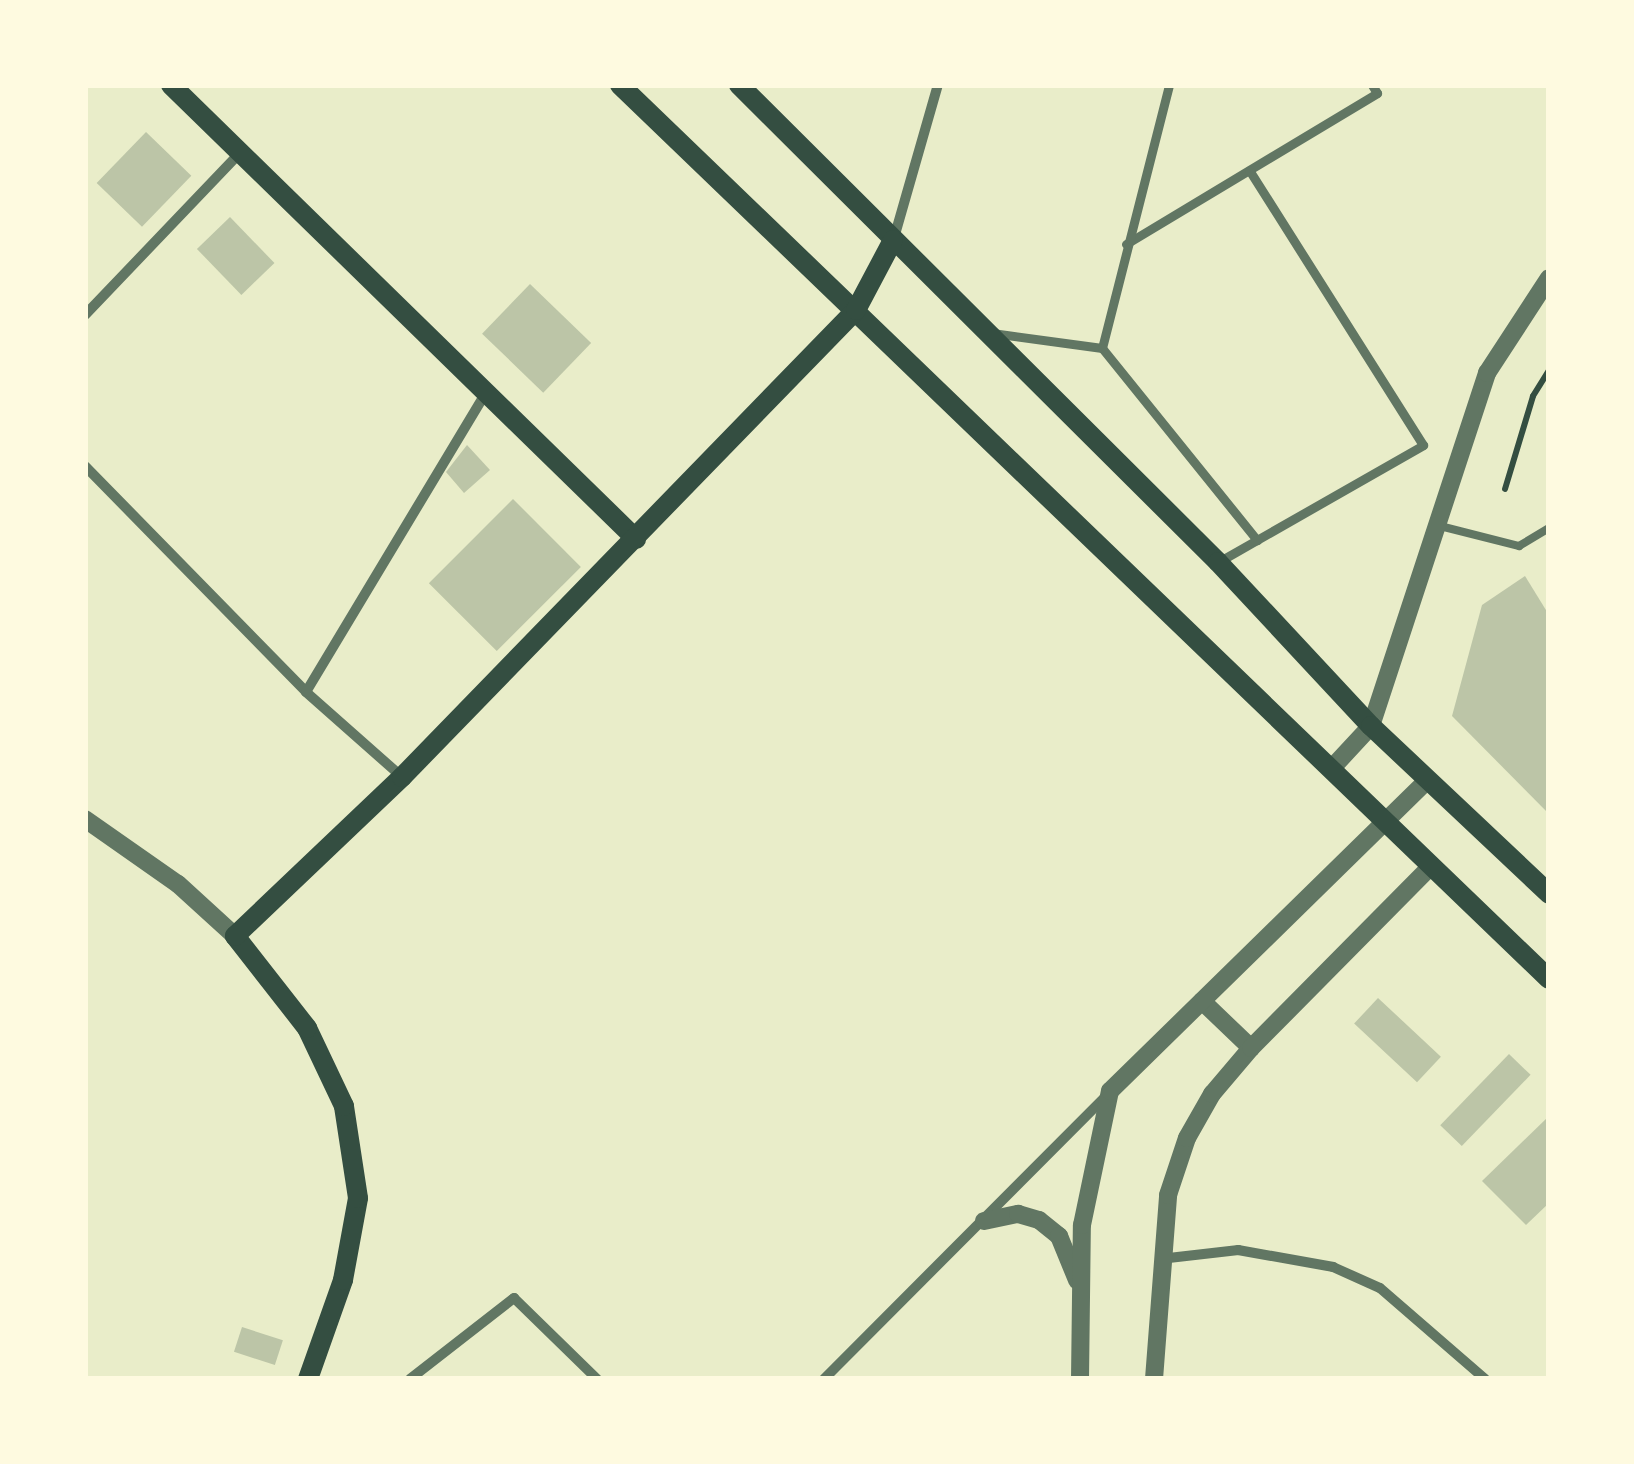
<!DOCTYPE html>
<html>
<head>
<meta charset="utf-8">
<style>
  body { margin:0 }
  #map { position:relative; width:1634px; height:1464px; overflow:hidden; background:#e9edc9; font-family:"Titillium Web",sans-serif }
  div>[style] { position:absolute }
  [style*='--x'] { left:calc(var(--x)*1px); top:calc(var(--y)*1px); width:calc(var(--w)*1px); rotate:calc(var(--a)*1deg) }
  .building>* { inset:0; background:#bcc5a7; transform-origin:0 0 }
  .path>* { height:6px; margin:-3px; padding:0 3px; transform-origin:3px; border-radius:3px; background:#344e41 }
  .service>* { height:8px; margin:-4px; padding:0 4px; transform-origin:4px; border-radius:4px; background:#617663 }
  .pedestrian>* { height:9px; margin:-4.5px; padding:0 4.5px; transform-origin:4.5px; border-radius:4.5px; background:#617663 }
  .minor>* { height:10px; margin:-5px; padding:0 5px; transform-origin:5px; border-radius:5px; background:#617663 }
  .tertiary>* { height:18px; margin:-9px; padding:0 9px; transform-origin:9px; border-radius:9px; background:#617663 }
  .secondary>* { height:20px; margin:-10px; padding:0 10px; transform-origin:10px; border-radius:10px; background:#344e41 }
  span { translate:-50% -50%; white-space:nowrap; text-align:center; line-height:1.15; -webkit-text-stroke:10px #fefae0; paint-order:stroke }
  .frame { position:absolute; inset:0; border:88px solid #fefae0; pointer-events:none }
</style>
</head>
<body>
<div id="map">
  <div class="building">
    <i style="left:146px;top:132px;width:63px;height:71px;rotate:44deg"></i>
    <i style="left:230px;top:217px;width:64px;height:46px;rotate:46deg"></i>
    <i style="left:530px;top:284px;width:85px;height:69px;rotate:44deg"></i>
    <i style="clip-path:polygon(467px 445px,490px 470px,464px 493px,446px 472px)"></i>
    <i style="left:513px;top:499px;width:96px;height:119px;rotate:45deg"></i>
    <i style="clip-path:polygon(1525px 576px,1549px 615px,1549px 814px,1452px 716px,1482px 605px)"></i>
    <i style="left:1378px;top:998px;width:86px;height:35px;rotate:43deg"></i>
    <i style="left:1509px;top:1054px;width:30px;height:99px;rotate:44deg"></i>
    <i style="clip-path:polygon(1549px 1116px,1549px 1203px,1526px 1225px,1482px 1181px)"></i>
    <i style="left:242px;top:1327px;width:43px;height:26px;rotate:18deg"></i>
  </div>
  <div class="path">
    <i style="--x:1505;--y:489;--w:97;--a:-73.2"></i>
    <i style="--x:1533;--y:396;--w:31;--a:-58"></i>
  </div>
  <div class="service">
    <i style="--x:1436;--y:525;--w:86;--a:14.2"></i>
    <i style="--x:1519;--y:546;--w:35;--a:-31"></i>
  </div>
  <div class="pedestrian">
    <i style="--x:1126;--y:244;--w:293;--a:-31"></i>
    <i style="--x:1377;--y:93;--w:9;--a:-122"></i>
    <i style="--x:992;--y:333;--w:111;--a:7.8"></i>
    <i style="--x:1102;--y:348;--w:271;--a:-75.7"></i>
    <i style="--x:1102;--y:348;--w:247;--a:51.1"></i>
    <i style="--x:1220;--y:561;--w:234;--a:-29.7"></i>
    <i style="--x:1423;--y:445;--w:325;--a:-122.3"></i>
  </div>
  <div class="minor">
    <i style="--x:894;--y:238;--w:159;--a:-74"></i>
    <i style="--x:85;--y:315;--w:224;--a:-46.3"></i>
    <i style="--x:85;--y:466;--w:316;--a:45.6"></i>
    <i style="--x:306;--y:692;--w:128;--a:41.5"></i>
    <i style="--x:306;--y:692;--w:349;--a:-59"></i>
    <i style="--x:1160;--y:1259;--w:79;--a:-6.6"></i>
    <i style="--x:1238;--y:1250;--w:97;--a:10.1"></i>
    <i style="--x:1333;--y:1267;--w:51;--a:24.1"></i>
    <i style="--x:1380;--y:1288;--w:139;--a:40.9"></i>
    <i style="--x:410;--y:1379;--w:132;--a:-37.9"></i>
    <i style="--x:514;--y:1298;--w:116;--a:44.3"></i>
    <i style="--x:824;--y:1379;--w:400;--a:-45.1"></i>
  </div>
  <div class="tertiary">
    <i style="--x:1332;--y:768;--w:57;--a:-47.1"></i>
    <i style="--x:1371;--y:726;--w:372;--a:-71.8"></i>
    <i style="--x:1487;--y:373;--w:113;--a:-56.9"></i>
    <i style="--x:85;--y:819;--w:113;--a:35"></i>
    <i style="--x:178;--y:884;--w:77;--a:42.4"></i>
    <i style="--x:1202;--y:1001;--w:68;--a:43.8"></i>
    <i style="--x:984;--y:1221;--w:35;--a:-12"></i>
    <i style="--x:1018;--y:1214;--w:22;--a:16"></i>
    <i style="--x:1039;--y:1220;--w:26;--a:39"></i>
    <i style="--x:1059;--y:1236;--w:48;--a:67.8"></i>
    <i style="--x:1080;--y:1379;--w:154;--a:-89.3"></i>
    <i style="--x:1082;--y:1225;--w:137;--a:-78.2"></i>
    <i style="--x:1110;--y:1091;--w:445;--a:-44.4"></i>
    <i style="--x:1154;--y:1379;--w:185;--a:-85.6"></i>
    <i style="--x:1168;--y:1195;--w:60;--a:-71.6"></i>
    <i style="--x:1187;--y:1138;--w:51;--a:-60.4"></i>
    <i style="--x:1212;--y:1094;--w:60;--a:-49.7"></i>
    <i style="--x:1251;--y:1048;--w:255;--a:-45.3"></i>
  </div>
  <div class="secondary">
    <i style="--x:171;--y:85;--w:650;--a:44.31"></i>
    <i style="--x:620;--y:85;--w:1289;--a:43.9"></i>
    <i style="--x:739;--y:85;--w:676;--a:44.88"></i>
    <i style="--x:1218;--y:562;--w:224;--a:47"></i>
    <i style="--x:1371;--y:726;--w:245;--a:43.3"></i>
    <i style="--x:308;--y:1379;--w:105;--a:-70.5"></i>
    <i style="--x:343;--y:1280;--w:83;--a:-79.6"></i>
    <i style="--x:358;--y:1198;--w:93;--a:-98.7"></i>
    <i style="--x:344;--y:1106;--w:86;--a:-115.4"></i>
    <i style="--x:307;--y:1028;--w:117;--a:-128"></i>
    <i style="--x:235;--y:936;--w:231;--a:-43.6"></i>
    <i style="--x:402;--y:777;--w:651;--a:-45.81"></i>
    <i style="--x:856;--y:310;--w:79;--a:-62.1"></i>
  </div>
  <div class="frame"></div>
</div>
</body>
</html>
